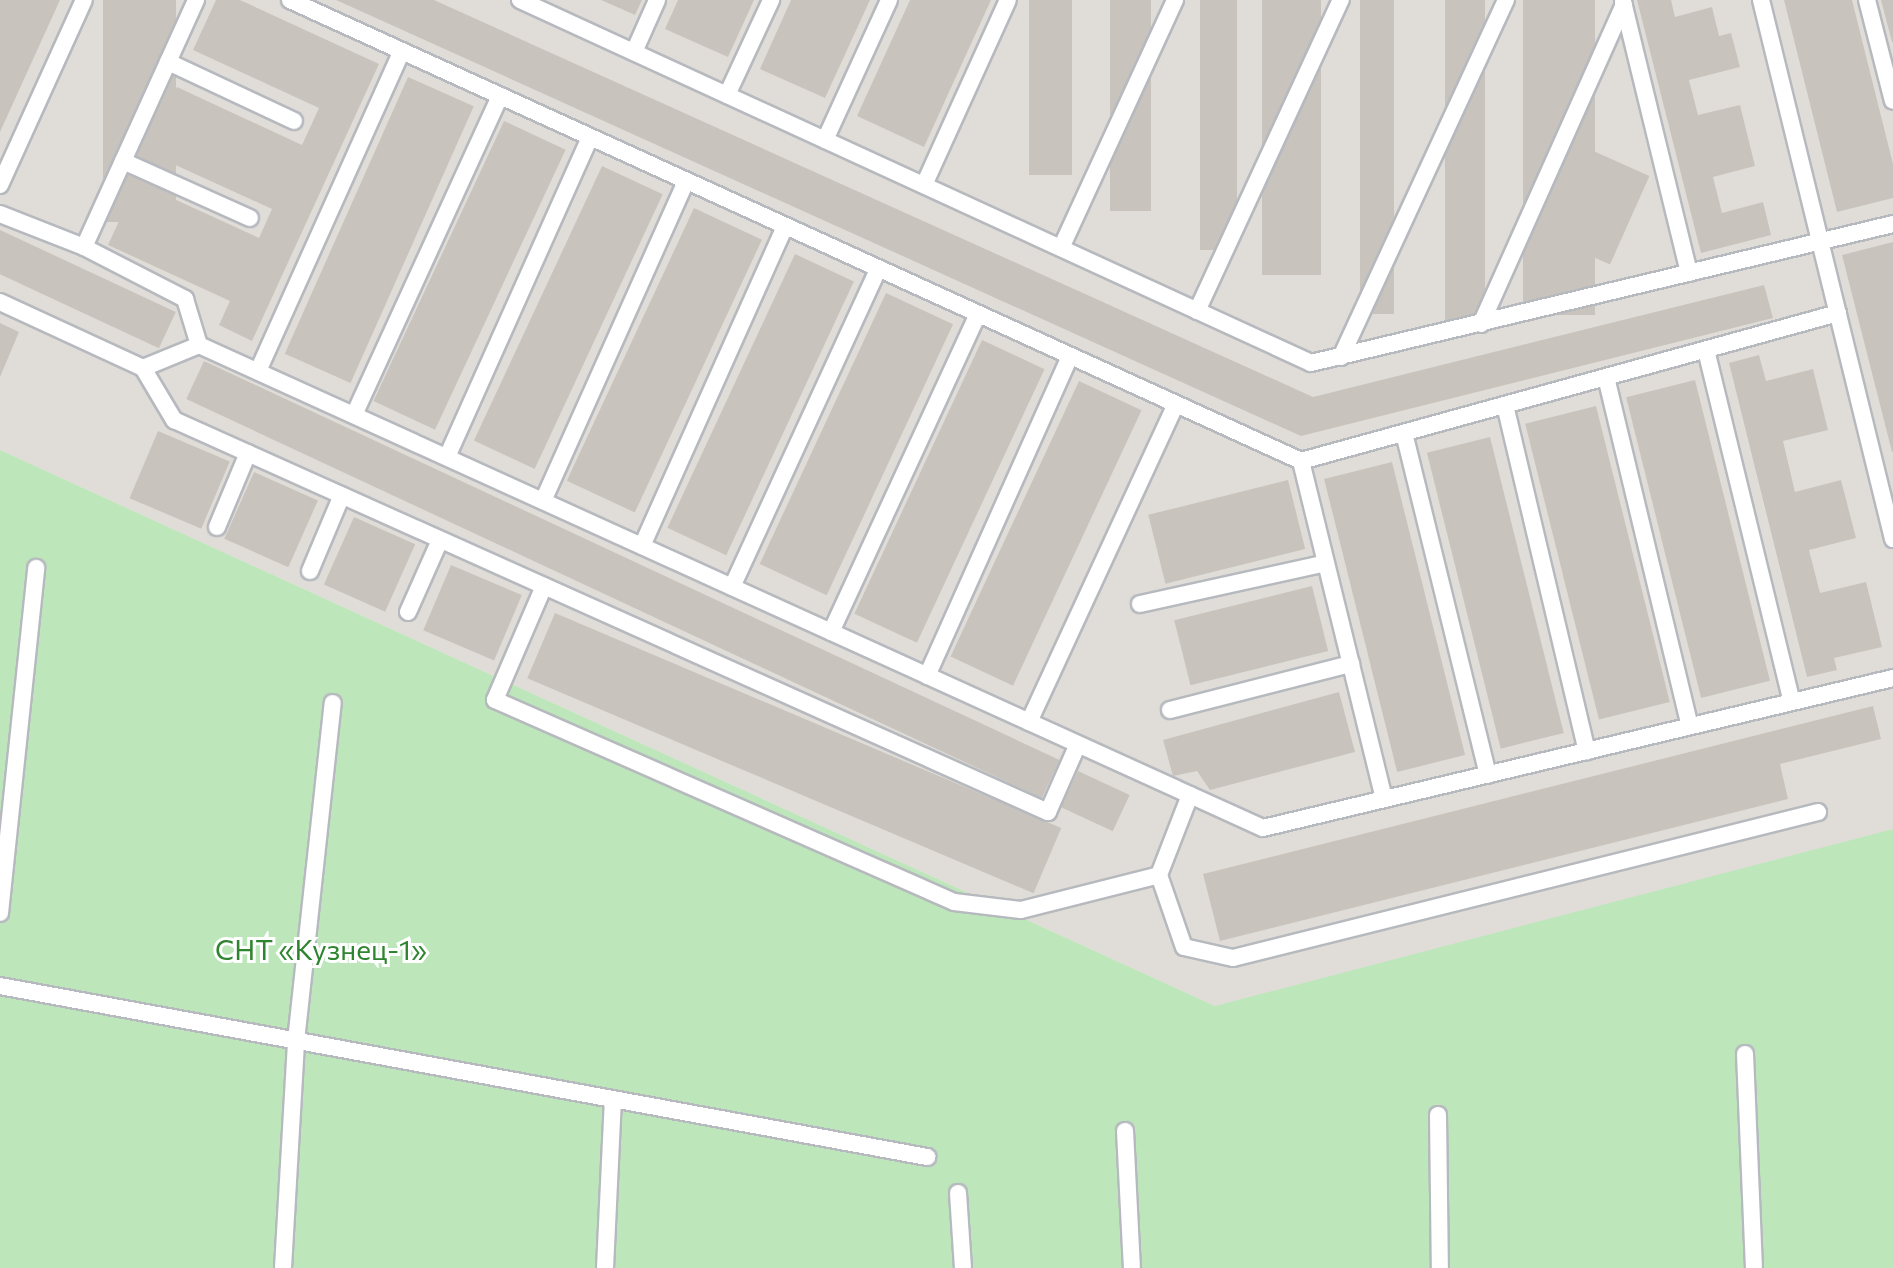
<!DOCTYPE html>
<html>
<head>
<meta charset="utf-8">
<style>
  body { margin:0 }
  #map { position:relative; width:1893px; height:1268px; overflow:hidden; background:#edeae0; font-family:Commissioner,sans-serif }
  div>[style] { position:absolute }
  [style*='--x'] { left:calc(var(--x)*1px); top:calc(var(--y)*1px); width:calc(var(--w)*1px); rotate:calc(var(--a)*1deg) }
  .industrial>* { inset:0; background:#e0ddd8 }
  .green>* { inset:0; background:#bde7bb }
  .building>* { inset:0; background:#c8c4bd; transform-origin:0 0 }
  .roads { filter:drop-shadow(2px 0 #b6b9be) drop-shadow(-2px 0 #b6b9be) drop-shadow(0 2px #b6b9be) drop-shadow(0 -2px #b6b9be) }
  .service>* { height:16px; margin:-8px; padding:0 8px; transform-origin:8px; border-radius:8px; background:#fff }
  span { translate:-50% -50%; white-space:nowrap; text-align:center; line-height:1.15; -webkit-text-stroke:6px #fff; paint-order:stroke }
  .park-label { font-size:28px; color:#2f842f }
</style>
</head>
<body>
<div id="map">
  <div class="industrial">
    <i style="clip-path:polygon(0 0,1893px 0,1893px 843px,1215px 1006px,0 450px)"></i>
  </div>
  <div class="green">
    <i style="clip-path:polygon(0 450px,1215px 1006px,1893px 829px,1893px 1268px,0 1268px)"></i>
  </div>
  <div class="building">
    <i style="clip-path:polygon(0 0,60px 0,0 132px)"></i>
    <i style="left:103px;top:0;width:73px;height:222px"></i>
    <i style="clip-path:polygon(216px 0,240px 0,379px 64px,252px 341px,219px 325px,230px 301px,108px 245px,137px 182px,259px 238px,272px 209px,147px 152px,177px 87px,302px 145px,319px 108px,193px 50px)"></i>
    <i style="clip-path:polygon(336px 0,434px 0,1313px 397px,1764px 285px,1773px 318px,1301px 436px)"></i>
    <i style="clip-path:polygon(601px 0,642px 0,635px 15px)"></i>
    <i style="clip-path:polygon(678px 0,754px 0,728px 57px,665px 29px)"></i>
    <i style="clip-path:polygon(791px 0,870px 0,825px 98px,760px 69px)"></i>
    <i style="clip-path:polygon(910px 0,991px 0,924px 147px,857px 116px)"></i>
    <i style="left:1029px;top:0;width:43px;height:175px"></i>
    <i style="left:1110px;top:0;width:41px;height:211px"></i>
    <i style="left:1200px;top:0;width:37px;height:250px"></i>
    <i style="left:1262px;top:0;width:59px;height:275px"></i>
    <i style="left:1360px;top:0;width:34px;height:314px"></i>
    <i style="left:1445px;top:0;width:40px;height:334px"></i>
    <i style="left:1523px;top:0;width:72px;height:315px"></i>
    <i style="clip-path:polygon(1637px 0,1671px 0,1675px 17px,1712px 7px,1719px 36px,1731px 33px,1740px 67px,1689px 80px,1698px 115px,1740px 105px,1755px 166px,1713px 177px,1722px 213px,1763px 202px,1771px 235px,1701px 253px)"></i>
    <i style="clip-path:polygon(1784px 0,1852px 0,1893px 164px,1893px 198px,1837px 212px)"></i>
    <i style="clip-path:polygon(1881px 0,1893px 0,1893px 42px,1892px 42px)"></i>
    <i style="left:408px;top:77px;width:72px;height:303px;rotate:24deg"></i>
    <i style="left:504px;top:121px;width:68px;height:309px;rotate:25deg"></i>
    <i style="left:1580px;top:145px;width:76px;height:97px;rotate:24deg"></i>
    <i style="left:602px;top:166px;width:67px;height:303px;rotate:25deg"></i>
    <i style="left:694px;top:208px;width:75px;height:301px;rotate:25deg"></i>
    <i style="left:0;top:230px;width:194px;height:40px;rotate:25deg"></i>
    <i style="clip-path:polygon(1893px 242px,1893px 452px,1892px 452px,1842px 255px)"></i>
    <i style="left:795px;top:254px;width:65px;height:302px;rotate:25deg"></i>
    <i style="left:886px;top:293px;width:74px;height:299px;rotate:25deg"></i>
    <i style="clip-path:polygon(0 323px,19px 332px,0 377px)"></i>
    <i style="left:982px;top:340px;width:69px;height:302px;rotate:25deg"></i>
    <i style="clip-path:polygon(1759px 355px,1766px 381px,1813px 369px,1828px 430px,1783px 441px,1795px 492px,1841px 480px,1856px 538px,1809px 550px,1820px 593px,1866px 582px,1882px 647px,1834px 658px,1837px 670px,1807px 677px,1729px 363px)"></i>
    <i style="left:204px;top:361px;width:944px;height:42px;rotate:25deg"></i>
    <i style="left:1695px;top:380px;width:310px;height:71px;rotate:76deg"></i>
    <i style="left:1079px;top:381px;width:69px;height:304px;rotate:25deg"></i>
    <i style="left:1596px;top:406px;width:305px;height:73px;rotate:76deg"></i>
    <i style="left:158px;top:431px;width:78px;height:73px;rotate:23deg"></i>
    <i style="left:1490px;top:437px;width:305px;height:65px;rotate:76deg"></i>
    <i style="left:1392px;top:462px;width:302px;height:70px;rotate:76deg"></i>
    <i style="left:254px;top:472px;width:70px;height:73px;rotate:24deg"></i>
    <i style="left:1288px;top:480px;width:71px;height:144px;rotate:76deg"></i>
    <i style="left:354px;top:517px;width:67px;height:74px;rotate:24deg"></i>
    <i style="left:451px;top:565px;width:77px;height:71px;rotate:23deg"></i>
    <i style="left:1312px;top:586px;width:67px;height:142px;rotate:76deg"></i>
    <i style="left:555px;top:613px;width:550px;height:71px;rotate:23deg"></i>
    <i style="clip-path:polygon(1339px 692px,1355px 752px,1210px 790px,1197px 771px,1173px 776px,1163px 740px)"></i>
    <i style="clip-path:polygon(1873px 706px,1881px 739px,1780px 764px,1788px 799px,1220px 941px,1203px 874px)"></i>
    <i style="left:1078px;top:771px;width:57px;height:40px;rotate:25deg"></i>
  </div>
  <div class="roads">
    <div class="service">
      <i style="--x:290;--y:0;--w:1111;--a:24.51"></i>
      <i style="--x:1301;--y:461;--w:557;--a:-15.41"></i>
      <i style="--x:520;--y:0;--w:870;--a:24.65"></i>
      <i style="--x:1311;--y:363;--w:598;--a:-13.43"></i>
      <i style="--x:1761;--y:0;--w:555;--a:76.24"></i>
      <i style="--x:1867;--y:0;--w:104;--a:75.6"></i>
      <i style="--x:1623;--y:2;--w:279;--a:76.3"></i>
      <i style="--x:634;--y:52;--w:57;--a:-66.1"></i>
      <i style="--x:168;--y:62;--w:139;--a:25.1"></i>
      <i style="--x:727;--y:95;--w:105;--a:-65.1"></i>
      <i style="--x:825;--y:140;--w:154;--a:-65.4"></i>
      <i style="--x:123;--y:161;--w:139;--a:24.2"></i>
      <i style="--x:0;--y:185;--w:203;--a:-65.6"></i>
      <i style="--x:924;--y:185;--w:203;--a:-65.6"></i>
      <i style="--x:0;--y:214;--w:90;--a:21.4"></i>
      <i style="--x:84;--y:247;--w:114;--a:27.2"></i>
      <i style="--x:185;--y:299;--w:48;--a:73.1"></i>
      <i style="--x:84;--y:247;--w:271;--a:-65.6"></i>
      <i style="--x:1061;--y:248;--w:273;--a:-65.3"></i>
      <i style="--x:0;--y:302;--w:157;--a:24.8"></i>
      <i style="--x:143;--y:368;--w:61;--a:-22.3"></i>
      <i style="--x:199;--y:345;--w:1168;--a:24.42"></i>
      <i style="--x:1263;--y:828;--w:648;--a:-13.39"></i>
      <i style="--x:1197;--y:311;--w:343;--a:-65.2"></i>
      <i style="--x:1481;--y:324;--w:350;--a:-65.9"></i>
      <i style="--x:1706;--y:350;--w:362;--a:76.3"></i>
      <i style="--x:1341;--y:357;--w:393;--a:-65.2"></i>
      <i style="--x:143;--y:368;--w:61;--a:59.2"></i>
      <i style="--x:174;--y:420;--w:958;--a:24.16"></i>
      <i style="--x:1048;--y:812;--w:74;--a:-66.2"></i>
      <i style="--x:258;--y:371;--w:351;--a:-65.8"></i>
      <i style="--x:1606;--y:377;--w:359;--a:76.5"></i>
      <i style="--x:1505;--y:405;--w:356;--a:76.7"></i>
      <i style="--x:354;--y:415;--w:351;--a:-65.4"></i>
      <i style="--x:1404;--y:433;--w:352;--a:76.2"></i>
      <i style="--x:447;--y:457;--w:350;--a:-65.9"></i>
      <i style="--x:1301;--y:461;--w:348;--a:76.2"></i>
      <i style="--x:543;--y:501;--w:350;--a:-65.9"></i>
      <i style="--x:217;--y:527;--w:80;--a:-67.3"></i>
      <i style="--x:642;--y:546;--w:350;--a:-65.9"></i>
      <i style="--x:310;--y:571;--w:82;--a:-67.2"></i>
      <i style="--x:544;--y:586;--w:124;--a:113.3"></i>
      <i style="--x:495;--y:700;--w:501;--a:23.75"></i>
      <i style="--x:954;--y:902;--w:67;--a:6.8"></i>
      <i style="--x:1021;--y:910;--w:142;--a:-14.2"></i>
      <i style="--x:732;--y:587;--w:350;--a:-65.3"></i>
      <i style="--x:1140;--y:604;--w:190;--a:-12.4"></i>
      <i style="--x:408;--y:612;--w:79;--a:-66"></i>
      <i style="--x:831;--y:632;--w:350;--a:-65.2"></i>
      <i style="--x:927;--y:676;--w:350;--a:-65.9"></i>
      <i style="--x:1170;--y:710;--w:187;--a:-14.3"></i>
      <i style="--x:1029;--y:722;--w:350;--a:-65.2"></i>
      <i style="--x:1190;--y:795;--w:86;--a:111.2"></i>
      <i style="--x:1159;--y:875;--w:76;--a:70.9"></i>
      <i style="--x:1184;--y:947;--w:50;--a:12.7"></i>
      <i style="--x:1233;--y:958;--w:603;--a:-14.01"></i>
      <i style="--x:0;--y:913;--w:347;--a:-84"></i>
      <i style="--x:0;--y:986;--w:943;--a:10.45"></i>
      <i style="--x:1745;--y:1054;--w:214;--a:87.6"></i>
      <i style="--x:1438;--y:1115;--w:153;--a:89.3"></i>
      <i style="--x:1125;--y:1131;--w:137;--a:87.1"></i>
      <i style="--x:958;--y:1193;--w:75;--a:86.2"></i>
      <i style="--x:283;--y:1268;--w:227;--a:-86.7"></i>
      <i style="--x:296;--y:1041;--w:340;--a:-83.8"></i>
      <i style="--x:605;--y:1268;--w:169;--a:-87.3"></i>
    </div>
  </div>
  <div class="park-label">
    <span style="left:321px;top:949px">СНТ «Кузнец-1»</span>
  </div>
</div>
</body>
</html>
